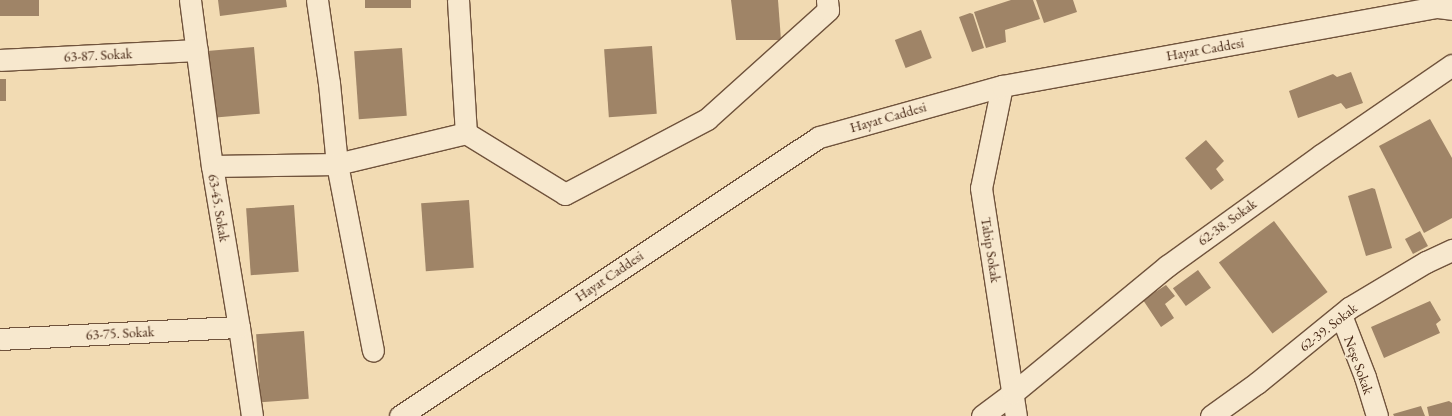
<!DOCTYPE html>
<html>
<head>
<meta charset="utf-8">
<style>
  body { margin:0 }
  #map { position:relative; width:1452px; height:416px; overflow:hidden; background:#f2dbb3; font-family:"EB Garamond",serif }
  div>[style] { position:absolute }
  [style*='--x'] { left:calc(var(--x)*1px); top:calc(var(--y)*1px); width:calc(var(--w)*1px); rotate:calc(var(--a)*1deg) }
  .building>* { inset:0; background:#9f8467; transform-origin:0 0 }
  .roads { filter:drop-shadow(1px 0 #70533c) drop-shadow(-1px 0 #70533c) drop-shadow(0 1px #70533c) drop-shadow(0 -1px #70533c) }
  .minor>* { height:21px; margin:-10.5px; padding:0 10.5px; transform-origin:10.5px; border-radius:10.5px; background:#f7e8ce }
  span { translate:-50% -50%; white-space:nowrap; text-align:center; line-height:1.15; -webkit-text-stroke:4px #f7e8ce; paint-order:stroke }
  .street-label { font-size:14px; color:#452614 }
</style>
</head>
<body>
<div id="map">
  <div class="building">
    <i style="left:0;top:0;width:39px;height:16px"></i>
    <i style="clip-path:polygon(218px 0,286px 0,287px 7px,220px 16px)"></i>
    <i style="left:365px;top:0;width:46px;height:8px"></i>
    <i style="clip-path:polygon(731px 0,778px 0,781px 40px,736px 40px)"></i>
    <i style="clip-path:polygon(1011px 0,1033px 0,1040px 19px,1005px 30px,1006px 42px,986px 48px,974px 12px)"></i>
    <i style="clip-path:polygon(1036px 0,1073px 0,1077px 12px,1044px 23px)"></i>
    <i style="clip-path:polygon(970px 13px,973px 14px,984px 48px,972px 52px,959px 17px)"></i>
    <i style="left:921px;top:30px;width:30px;height:28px;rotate:69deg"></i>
    <i style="left:652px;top:46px;width:68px;height:48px;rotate:86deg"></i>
    <i style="left:254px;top:47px;width:67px;height:47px;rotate:85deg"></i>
    <i style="left:402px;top:48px;width:68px;height:48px;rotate:86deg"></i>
    <i style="clip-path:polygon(1351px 72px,1363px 103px,1346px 109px,1341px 103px,1298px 118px,1289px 91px,1333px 74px,1337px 77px)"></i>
    <i style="left:0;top:79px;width:6px;height:22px"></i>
    <i style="clip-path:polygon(1430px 119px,1452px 158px,1452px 218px,1424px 233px,1379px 146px)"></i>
    <i style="clip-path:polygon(1206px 140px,1224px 161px,1216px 169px,1224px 180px,1211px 190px,1185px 158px)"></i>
    <i style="clip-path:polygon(1372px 188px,1375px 189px,1392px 248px,1366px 256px,1348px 196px)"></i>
    <i style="left:469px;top:200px;width:68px;height:48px;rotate:86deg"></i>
    <i style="left:294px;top:205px;width:67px;height:48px;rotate:86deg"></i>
    <i style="left:1274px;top:221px;width:89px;height:69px;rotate:53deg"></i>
    <i style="left:1420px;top:231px;width:17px;height:17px;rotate:62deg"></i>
    <i style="left:1198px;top:270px;width:22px;height:31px;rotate:54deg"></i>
    <i style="clip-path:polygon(1166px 285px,1175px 296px,1165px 304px,1174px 318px,1161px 327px,1143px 300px)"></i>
    <i style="clip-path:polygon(1430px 301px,1441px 320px,1436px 324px,1440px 333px,1384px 358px,1371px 327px)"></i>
    <i style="left:304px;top:331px;width:68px;height:48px;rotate:86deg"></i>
    <i style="clip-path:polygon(1449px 401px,1452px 403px,1452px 416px,1429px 416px,1427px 407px)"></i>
    <i style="clip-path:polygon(1421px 406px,1425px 416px,1394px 416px,1393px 414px)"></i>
  </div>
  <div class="roads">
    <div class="minor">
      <i style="--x:190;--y:0;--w:167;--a:82.5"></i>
      <i style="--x:212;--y:166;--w:163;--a:80.5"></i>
      <i style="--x:239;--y:327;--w:90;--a:81.7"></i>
      <i style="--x:317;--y:0;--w:84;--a:81.8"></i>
      <i style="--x:329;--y:83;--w:81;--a:84.4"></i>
      <i style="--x:337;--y:164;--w:190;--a:79.1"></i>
      <i style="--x:458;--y:0;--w:133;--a:86.6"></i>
      <i style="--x:466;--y:133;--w:116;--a:31.6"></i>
      <i style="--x:565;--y:194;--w:161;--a:-27.8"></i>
      <i style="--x:707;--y:119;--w:163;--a:-42"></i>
      <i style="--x:828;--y:10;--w:10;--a:-96"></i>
      <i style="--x:0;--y:60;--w:197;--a:-2.9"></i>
      <i style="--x:1002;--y:86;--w:104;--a:101.6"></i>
      <i style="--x:981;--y:188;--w:231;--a:81.3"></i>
      <i style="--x:212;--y:166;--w:125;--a:-0.9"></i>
      <i style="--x:337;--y:164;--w:133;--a:-13.5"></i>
      <i style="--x:1341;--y:315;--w:66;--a:68.8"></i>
      <i style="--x:1365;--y:377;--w:41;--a:72.9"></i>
      <i style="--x:0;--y:339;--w:239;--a:-2.9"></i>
      <i style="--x:400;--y:416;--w:503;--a:-33.66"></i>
      <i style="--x:819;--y:137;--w:190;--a:-15.6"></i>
      <i style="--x:1002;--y:86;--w:443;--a:-10.3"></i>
      <i style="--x:1438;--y:7;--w:14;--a:8"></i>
      <i style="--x:982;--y:416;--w:39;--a:-37"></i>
      <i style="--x:1013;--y:393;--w:200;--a:-39.5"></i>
      <i style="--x:1167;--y:266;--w:190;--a:-35.8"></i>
      <i style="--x:1321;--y:155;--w:159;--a:-34.5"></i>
      <i style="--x:1211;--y:416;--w:57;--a:-35.7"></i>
      <i style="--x:1257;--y:383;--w:119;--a:-39.2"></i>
      <i style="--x:1349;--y:308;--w:90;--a:-30.9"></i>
      <i style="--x:1426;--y:262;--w:29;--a:-25"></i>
    </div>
  </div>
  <div class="street-label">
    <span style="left:1205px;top:49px;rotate:-10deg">Hayat Caddesi</span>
    <span style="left:98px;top:55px;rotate:-3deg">63-87. Sokak</span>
    <span style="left:888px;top:117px;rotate:-16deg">Hayat Caddesi</span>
    <span style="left:219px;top:208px;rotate:80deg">63-45. Sokak</span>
    <span style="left:1227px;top:222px;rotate:-36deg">62-38. Sokak</span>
    <span style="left:991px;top:250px;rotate:81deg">Tabip Sokak</span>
    <span style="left:609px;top:276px;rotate:-34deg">Hayat Caddesi</span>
    <span style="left:1328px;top:327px;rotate:-38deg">62-39. Sokak</span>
    <span style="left:120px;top:333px;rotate:-3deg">63-75. Sokak</span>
    <span style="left:1359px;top:365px;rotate:70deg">Neşe Sokak</span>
  </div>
</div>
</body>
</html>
